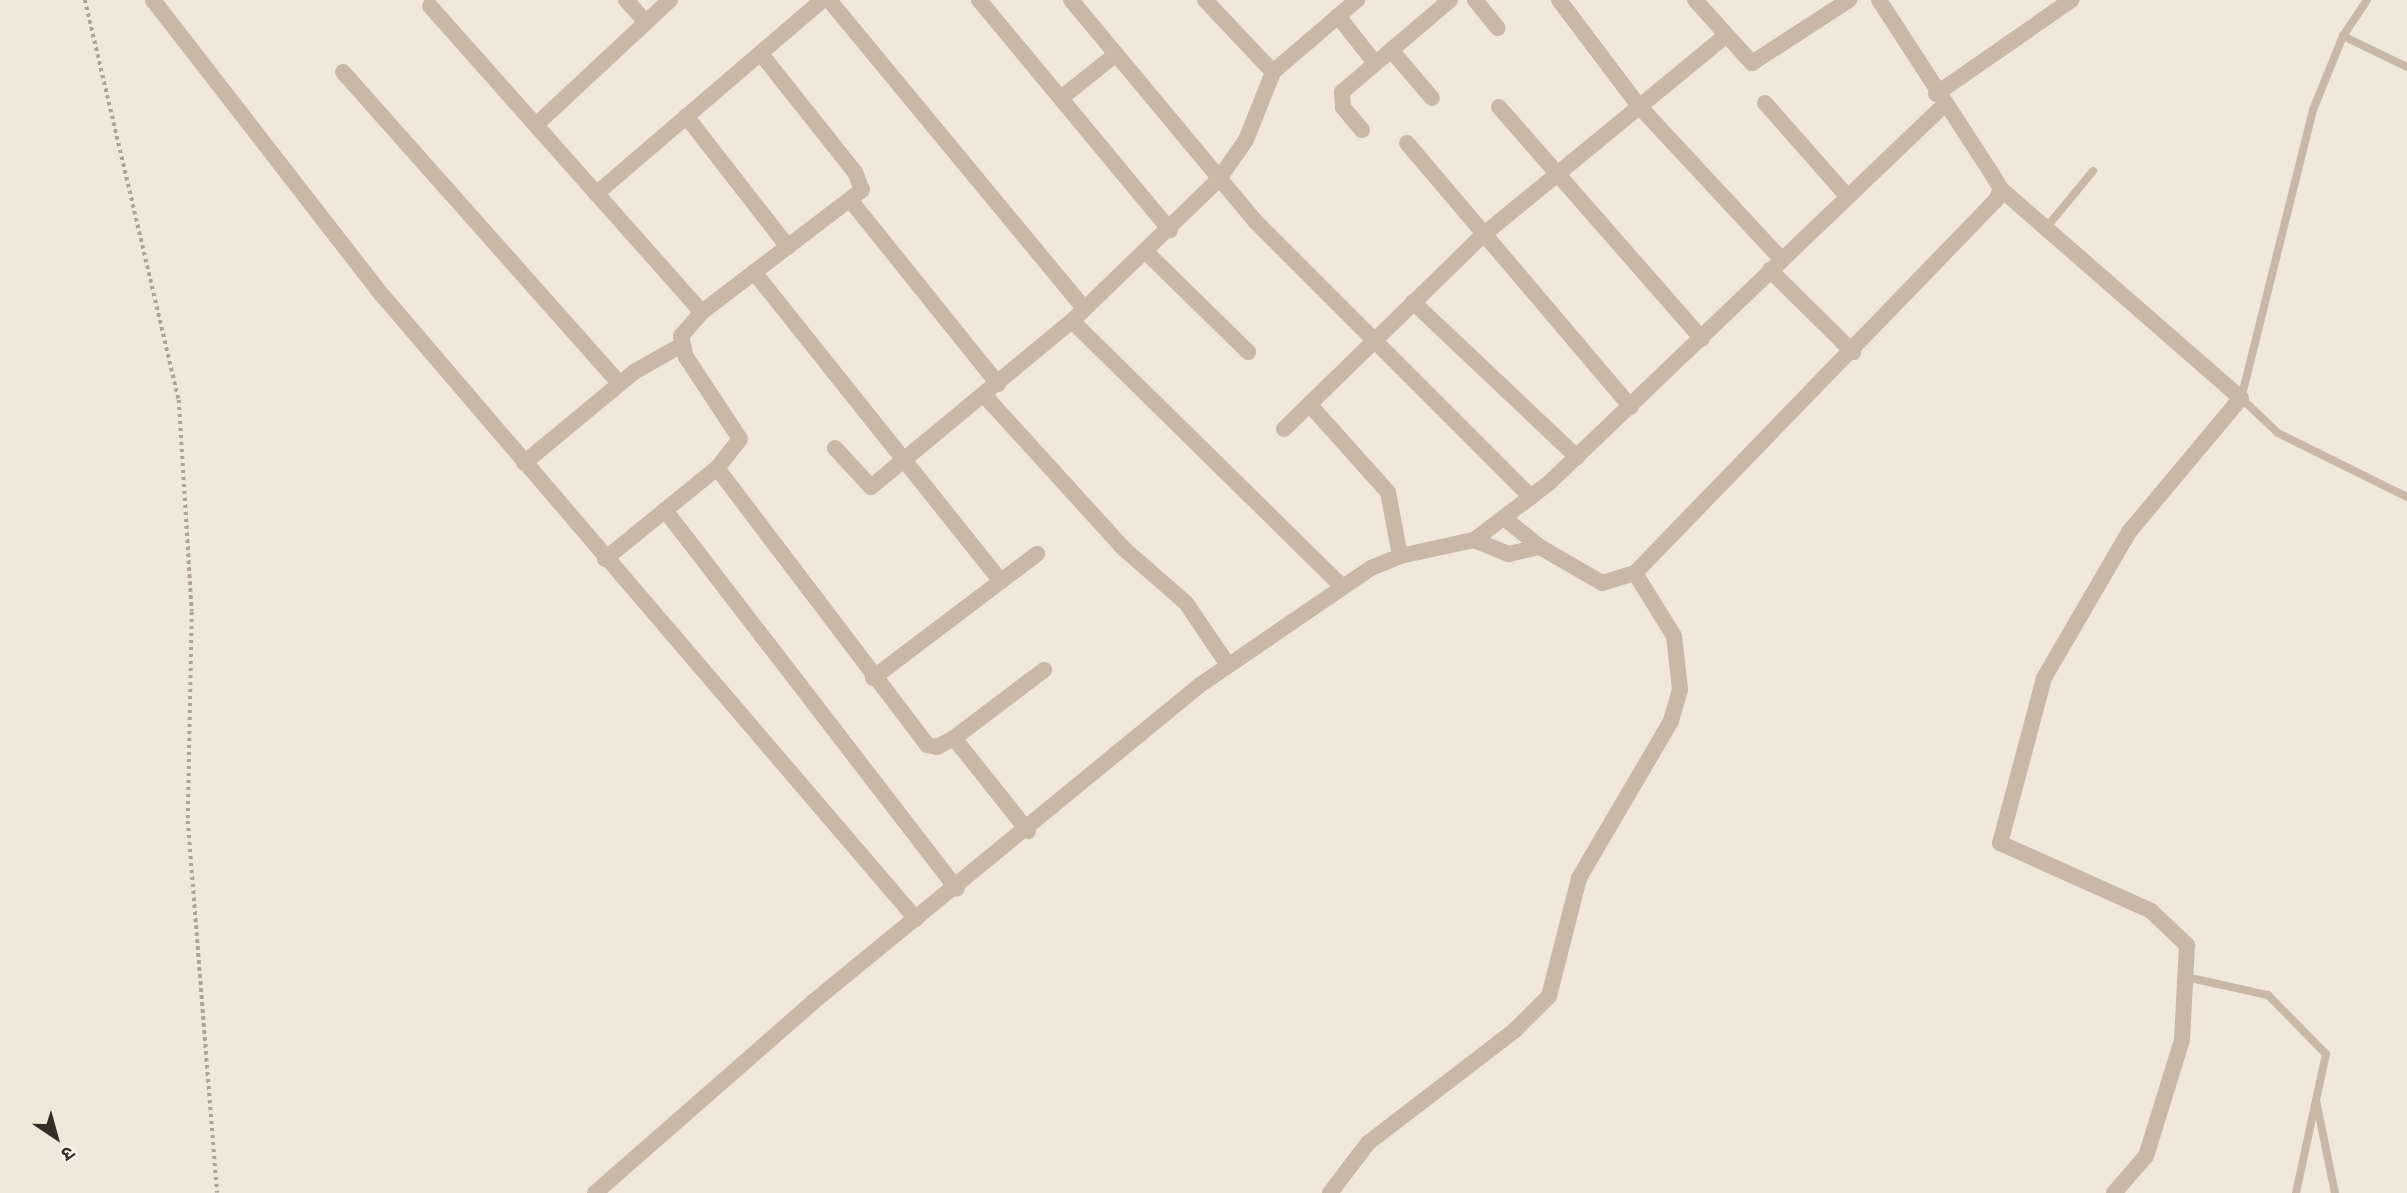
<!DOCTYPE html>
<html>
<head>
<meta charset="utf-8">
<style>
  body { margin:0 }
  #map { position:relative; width:2407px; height:1193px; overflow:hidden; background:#f1e8dc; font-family:Manrope,"Noto Sans Devanagari",sans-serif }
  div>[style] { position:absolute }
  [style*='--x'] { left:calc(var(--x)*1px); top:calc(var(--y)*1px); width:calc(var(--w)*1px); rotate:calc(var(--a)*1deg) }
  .path>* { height:3.5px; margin-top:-1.75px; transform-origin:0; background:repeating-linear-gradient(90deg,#b4a292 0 3.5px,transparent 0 7px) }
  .service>* { height:8px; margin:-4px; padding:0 4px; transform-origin:4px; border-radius:4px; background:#c9b8a8 }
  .minor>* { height:16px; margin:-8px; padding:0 8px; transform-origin:8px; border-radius:8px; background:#c9b8a8 }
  span { translate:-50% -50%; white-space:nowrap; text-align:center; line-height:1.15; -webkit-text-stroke:6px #f9f2e8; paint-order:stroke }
  .north { position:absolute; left:21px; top:1102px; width:70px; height:70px; -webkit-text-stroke:5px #f9f2e8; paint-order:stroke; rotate:144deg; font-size:19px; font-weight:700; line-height:28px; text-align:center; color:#362d28 }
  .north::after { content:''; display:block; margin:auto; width:24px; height:32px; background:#362d28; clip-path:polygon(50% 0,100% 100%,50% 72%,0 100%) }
</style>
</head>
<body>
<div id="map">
  <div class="path">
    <i style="--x:85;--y:0;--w:411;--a:76.8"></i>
    <i style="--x:179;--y:400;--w:212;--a:86.5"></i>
    <i style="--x:192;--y:612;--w:209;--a:91.1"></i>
    <i style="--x:188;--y:821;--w:373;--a:85.5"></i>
  </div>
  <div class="service">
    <i style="--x:2367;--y:0;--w:43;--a:123.7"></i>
    <i style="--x:2343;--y:36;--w:80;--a:112.1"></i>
    <i style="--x:2313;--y:110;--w:297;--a:104"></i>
    <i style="--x:2241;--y:398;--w:51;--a:43.4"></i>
    <i style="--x:2278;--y:433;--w:144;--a:26.4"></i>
    <i style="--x:2343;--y:36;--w:71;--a:25.8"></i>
    <i style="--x:2046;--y:228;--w:74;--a:-50.5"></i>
    <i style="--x:2186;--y:977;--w:84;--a:12.4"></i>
    <i style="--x:2268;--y:995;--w:83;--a:45.5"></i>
    <i style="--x:2326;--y:1054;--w:142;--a:102.2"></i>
    <i style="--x:2316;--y:1100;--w:95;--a:78.5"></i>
  </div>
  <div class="minor">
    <i style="--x:153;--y:0;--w:366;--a:52.2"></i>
    <i style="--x:377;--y:289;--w:829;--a:49.45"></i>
    <i style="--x:626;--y:0;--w:30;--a:48"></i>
    <i style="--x:829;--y:0;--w:400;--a:50.4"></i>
    <i style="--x:979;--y:0;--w:299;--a:50.3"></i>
    <i style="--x:1071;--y:0;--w:289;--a:50.2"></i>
    <i style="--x:1256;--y:222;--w:389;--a:45"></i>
    <i style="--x:1205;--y:0;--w:99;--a:46.6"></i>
    <i style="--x:1475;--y:0;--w:36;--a:51"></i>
    <i style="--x:1559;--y:0;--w:133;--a:53"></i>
    <i style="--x:1639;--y:106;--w:210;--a:47.1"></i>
    <i style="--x:1695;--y:0;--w:85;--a:47.9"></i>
    <i style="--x:1752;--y:63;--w:116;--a:-33"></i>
    <i style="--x:430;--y:6;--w:409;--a:48.4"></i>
    <i style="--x:1338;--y:16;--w:60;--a:51.8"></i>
    <i style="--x:1391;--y:50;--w:63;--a:49.5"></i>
    <i style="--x:761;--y:54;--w:151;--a:51.5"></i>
    <i style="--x:855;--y:172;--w:19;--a:69"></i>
    <i style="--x:862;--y:190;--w:201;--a:142.7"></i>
    <i style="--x:702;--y:312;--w:32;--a:131"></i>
    <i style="--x:681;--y:336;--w:22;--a:77"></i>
    <i style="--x:686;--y:357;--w:98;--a:56.6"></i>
    <i style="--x:740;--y:439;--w:37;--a:128"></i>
    <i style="--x:717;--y:468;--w:348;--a:52.8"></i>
    <i style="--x:927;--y:745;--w:10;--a:11"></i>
    <i style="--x:937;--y:747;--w:19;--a:-28"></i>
    <i style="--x:954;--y:738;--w:113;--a:-37.1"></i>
    <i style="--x:343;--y:72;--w:417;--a:48.4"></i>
    <i style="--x:1936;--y:94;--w:165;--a:-34.8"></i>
    <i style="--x:1061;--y:98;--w:69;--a:-38.5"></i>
    <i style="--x:1765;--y:103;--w:125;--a:48.6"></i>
    <i style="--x:1499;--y:107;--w:308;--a:48.8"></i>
    <i style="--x:686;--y:116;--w:166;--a:52.1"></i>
    <i style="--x:537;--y:124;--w:182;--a:-43"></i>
    <i style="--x:1362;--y:130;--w:30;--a:-130"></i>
    <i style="--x:1343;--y:107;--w:15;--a:-94"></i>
    <i style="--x:1342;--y:92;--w:142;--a:-40.4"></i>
    <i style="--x:1407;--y:143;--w:346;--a:49.7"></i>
    <i style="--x:2001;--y:189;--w:318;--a:41.1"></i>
    <i style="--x:2241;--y:398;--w:175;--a:129.9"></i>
    <i style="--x:2129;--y:532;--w:169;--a:120.2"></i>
    <i style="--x:2044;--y:678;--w:171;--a:104.9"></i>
    <i style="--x:2000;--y:843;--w:166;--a:24.2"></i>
    <i style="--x:2151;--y:911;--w:50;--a:43.4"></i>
    <i style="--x:2187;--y:945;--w:95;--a:93"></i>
    <i style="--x:2182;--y:1040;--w:121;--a:107.2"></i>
    <i style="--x:2146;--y:1156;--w:49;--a:130.9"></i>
    <i style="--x:596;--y:194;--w:298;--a:-40.6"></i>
    <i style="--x:851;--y:201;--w:235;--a:51.2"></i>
    <i style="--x:1146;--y:252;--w:143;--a:44.4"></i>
    <i style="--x:1770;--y:270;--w:117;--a:44.7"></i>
    <i style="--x:754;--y:272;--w:396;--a:51.4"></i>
    <i style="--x:1413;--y:302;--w:226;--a:43.4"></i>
    <i style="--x:1072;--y:321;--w:378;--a:44.5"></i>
    <i style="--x:984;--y:395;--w:207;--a:47.7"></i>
    <i style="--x:1123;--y:548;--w:84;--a:41.1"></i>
    <i style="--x:1186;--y:603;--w:75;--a:55.9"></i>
    <i style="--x:1309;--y:404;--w:118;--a:48.1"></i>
    <i style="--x:1388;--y:492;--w:65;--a:79.4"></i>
    <i style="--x:1284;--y:429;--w:278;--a:-44.3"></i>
    <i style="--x:1483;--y:235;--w:312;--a:-39.4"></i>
    <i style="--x:835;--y:448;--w:53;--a:47.3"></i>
    <i style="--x:871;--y:487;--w:261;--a:-39.6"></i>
    <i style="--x:1072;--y:321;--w:203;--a:-44"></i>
    <i style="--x:1218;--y:180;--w:49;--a:-55"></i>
    <i style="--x:1246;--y:140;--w:73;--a:-68.3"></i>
    <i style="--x:1273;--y:72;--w:111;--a:-40.6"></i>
    <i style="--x:524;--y:463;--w:143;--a:-39.6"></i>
    <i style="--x:634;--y:372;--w:53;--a:-29.5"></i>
    <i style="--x:665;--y:510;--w:478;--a:52.4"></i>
    <i style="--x:1504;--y:518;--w:46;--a:38.9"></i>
    <i style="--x:1540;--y:547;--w:72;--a:30.1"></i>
    <i style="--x:1602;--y:583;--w:34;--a:-17"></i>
    <i style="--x:1635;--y:573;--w:519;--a:-45.94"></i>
    <i style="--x:1996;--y:200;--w:12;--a:-66"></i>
    <i style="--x:2001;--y:189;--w:17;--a:-121"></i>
    <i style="--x:1992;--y:174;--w:207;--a:-123"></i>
    <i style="--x:1474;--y:540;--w:38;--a:22"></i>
    <i style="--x:1509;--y:554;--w:32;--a:-13"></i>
    <i style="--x:605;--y:559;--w:144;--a:-39.1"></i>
    <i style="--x:873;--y:678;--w:206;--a:-37.1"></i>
    <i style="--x:954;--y:738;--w:119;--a:51.5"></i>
    <i style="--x:595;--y:1193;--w:290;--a:-41.2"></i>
    <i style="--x:813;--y:1002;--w:500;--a:-39.32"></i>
    <i style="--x:1200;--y:685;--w:207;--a:-34.4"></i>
    <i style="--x:1371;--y:568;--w:31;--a:-22"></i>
    <i style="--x:1400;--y:556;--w:76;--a:-12.2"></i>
    <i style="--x:1474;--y:540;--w:94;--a:-37.2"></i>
    <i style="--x:1549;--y:483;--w:545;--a:-43.74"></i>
    <i style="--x:1330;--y:1193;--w:63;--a:-52.8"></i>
    <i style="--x:1368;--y:1143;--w:185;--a:-37.5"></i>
    <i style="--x:1515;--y:1030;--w:48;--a:-45"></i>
    <i style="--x:1549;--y:996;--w:122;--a:-75.7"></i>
    <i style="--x:1579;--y:878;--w:182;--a:-59.6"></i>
    <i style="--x:1671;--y:721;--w:33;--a:-74"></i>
    <i style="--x:1680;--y:689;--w:53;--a:-96.5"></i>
    <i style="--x:1674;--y:636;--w:74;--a:-121.8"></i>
  </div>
  <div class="north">उ</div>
</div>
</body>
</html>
